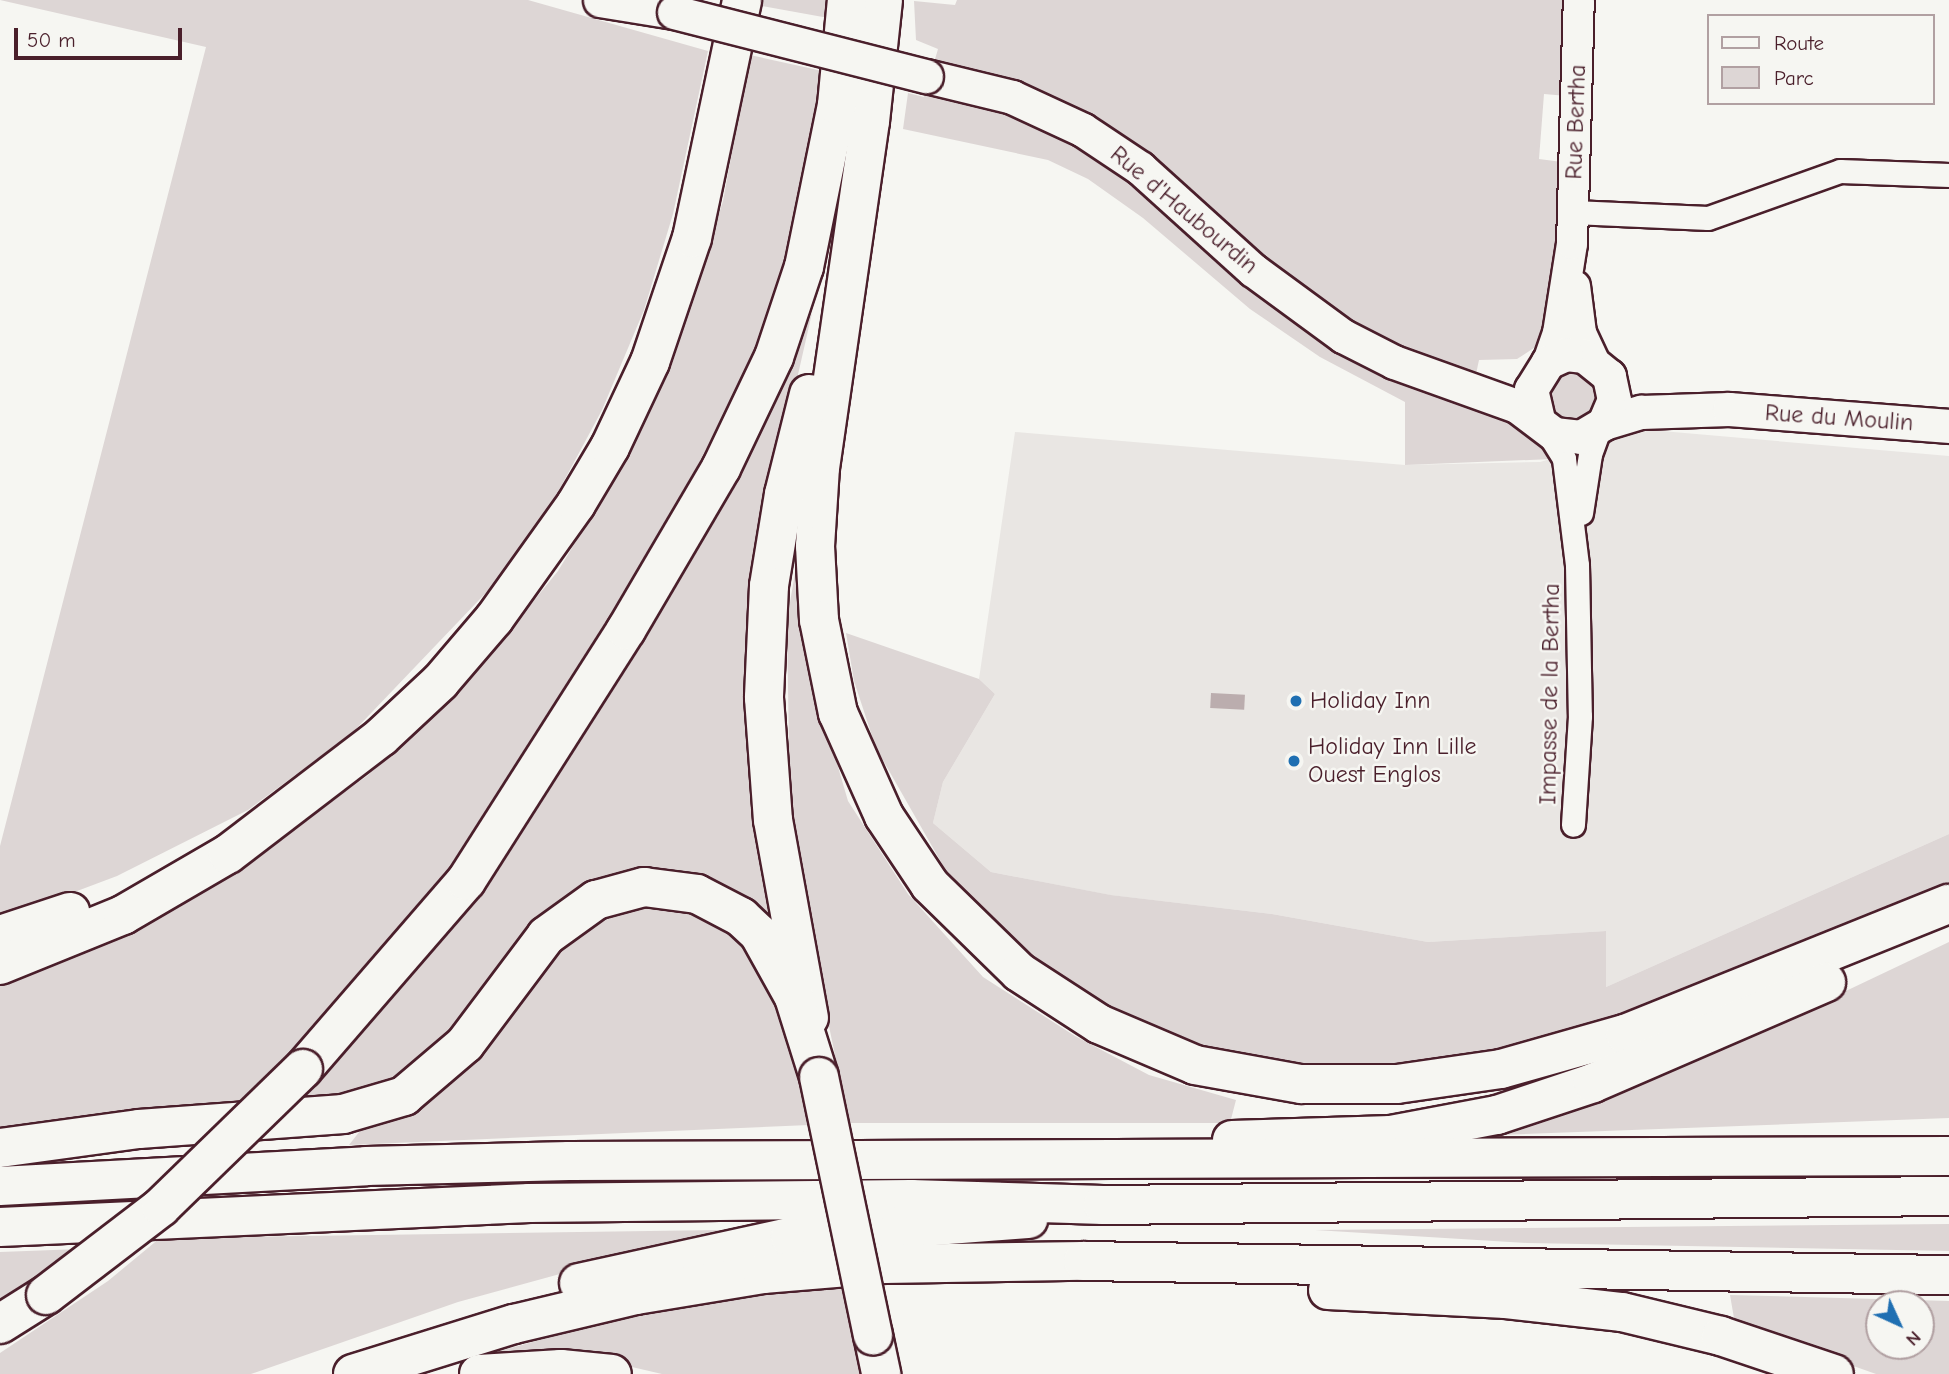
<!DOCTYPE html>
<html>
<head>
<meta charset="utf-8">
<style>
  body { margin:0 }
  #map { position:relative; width:1949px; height:1374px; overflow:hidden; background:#f6f6f2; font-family:"Comic Neue",sans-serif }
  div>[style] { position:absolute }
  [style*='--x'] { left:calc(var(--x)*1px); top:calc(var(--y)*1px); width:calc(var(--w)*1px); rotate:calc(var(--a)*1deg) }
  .built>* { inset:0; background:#e9e6e3 }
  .green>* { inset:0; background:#ddd6d5 }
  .round { border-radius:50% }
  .water>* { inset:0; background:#bbadae; transform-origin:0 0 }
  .roads { filter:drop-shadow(2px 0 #4a1f2b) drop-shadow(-2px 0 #4a1f2b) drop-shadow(0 2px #4a1f2b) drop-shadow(0 -2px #4a1f2b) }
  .minor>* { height:23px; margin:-11.5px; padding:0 11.5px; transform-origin:11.5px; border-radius:11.5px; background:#f6f6f2 }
  .tertiary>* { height:30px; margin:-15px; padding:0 15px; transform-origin:15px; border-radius:15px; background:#f6f6f2 }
  .secondary>* { height:33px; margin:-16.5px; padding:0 16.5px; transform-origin:16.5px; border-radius:16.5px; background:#f6f6f2 }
  .trunk>* { height:38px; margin:-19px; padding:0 19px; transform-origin:19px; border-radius:19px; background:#f6f6f2 }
  .motorway>* { height:38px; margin:-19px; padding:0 19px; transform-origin:19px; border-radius:19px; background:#f6f6f2 }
  .bridges { filter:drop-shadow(2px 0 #4a1f2b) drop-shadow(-2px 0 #4a1f2b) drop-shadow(0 2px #4a1f2b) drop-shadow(0 -2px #4a1f2b) }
  .secondary-bridge>* { height:33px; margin:-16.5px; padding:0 16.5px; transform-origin:16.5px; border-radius:16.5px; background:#f6f6f2 }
  .trunk-bridge>* { height:38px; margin:-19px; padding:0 19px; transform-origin:19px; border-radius:19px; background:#f6f6f2 }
  .motorway-bridge>* { height:38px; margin:-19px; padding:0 19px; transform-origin:19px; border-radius:19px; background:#f6f6f2 }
  .dots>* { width:19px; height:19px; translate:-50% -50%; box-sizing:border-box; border:4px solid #f6f6f2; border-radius:50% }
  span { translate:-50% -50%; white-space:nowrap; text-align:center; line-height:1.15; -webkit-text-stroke:5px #f6f6f2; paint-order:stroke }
  .street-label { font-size:24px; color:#4a1f2b }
  .poi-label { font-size:24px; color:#4a1f2b }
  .left { translate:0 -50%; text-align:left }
  .legend { position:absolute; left:1707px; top:14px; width:228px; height:91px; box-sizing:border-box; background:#f6f6f2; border:2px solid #b1a0a2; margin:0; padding:9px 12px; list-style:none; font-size:21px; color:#4a1f2b }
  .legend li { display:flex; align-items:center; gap:14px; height:35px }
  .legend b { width:35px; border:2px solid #b1a0a2 }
  .north { position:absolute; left:1865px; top:1290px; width:70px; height:70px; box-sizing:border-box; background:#f6f6f2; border:2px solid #b1a0a2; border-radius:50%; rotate:135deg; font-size:19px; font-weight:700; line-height:28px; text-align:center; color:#4a1f2b }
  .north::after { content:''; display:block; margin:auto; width:24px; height:32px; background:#1f6fb2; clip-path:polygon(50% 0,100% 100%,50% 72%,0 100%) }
  .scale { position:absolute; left:14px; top:28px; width:168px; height:32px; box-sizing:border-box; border:4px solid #4a1f2b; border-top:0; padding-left:9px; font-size:21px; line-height:24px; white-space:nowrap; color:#4a1f2b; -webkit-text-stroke:5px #f6f6f2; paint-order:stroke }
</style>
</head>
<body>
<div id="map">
  <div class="built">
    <i style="clip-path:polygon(1650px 430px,1949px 456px,1949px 834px,1606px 987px,1606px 931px,1428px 942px,1272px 914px,1110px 895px,991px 872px,933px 823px,943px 782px,995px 694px,979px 679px,1015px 432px,1405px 465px,1540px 462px)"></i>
  </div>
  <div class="green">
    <i style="clip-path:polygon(0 0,528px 0,708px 51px,673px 214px,644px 310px,602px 410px,558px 492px,501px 577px,352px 733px,248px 810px,117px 876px,0 920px,0 846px,206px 47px)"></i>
    <i style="clip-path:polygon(757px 0,834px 0,834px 19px,756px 5px)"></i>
    <i style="clip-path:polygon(957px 0,1572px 0,1567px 96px,1544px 94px,1539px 159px,1562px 162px,1555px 305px,1540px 344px,1517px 359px,1479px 360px,1469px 407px,1508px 420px,1537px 440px,1552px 459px,1405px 465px,1405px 402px,1320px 357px,1250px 309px,1143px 218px,1088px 179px,1048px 160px,903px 129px,908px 93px,924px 97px,938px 49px,916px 40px,914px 1px,955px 5px)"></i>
    <i style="clip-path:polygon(750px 55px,827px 72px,801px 219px,760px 342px,663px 534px,451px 865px,381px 956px,240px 1110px,0 1140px,0 984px,31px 973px,235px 870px,367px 776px,467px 683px,558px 571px,627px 457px,673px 361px,723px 201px)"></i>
    <i style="clip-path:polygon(812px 313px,767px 511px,778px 930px,637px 873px,394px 1088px,301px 1101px,485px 883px,528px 820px,686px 560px,764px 421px)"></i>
    <i class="round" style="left:1549px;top:373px;width:48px;height:48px"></i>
    <i style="clip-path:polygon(796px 567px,805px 592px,824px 719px,848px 801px,908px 894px,983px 977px,1075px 1036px,1149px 1075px,1236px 1100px,1230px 1123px,849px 1123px,799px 881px,789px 752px,787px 620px)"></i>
    <i style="clip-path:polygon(846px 633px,979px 679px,995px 694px,943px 782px,933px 823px,991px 872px,1111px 895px,1272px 914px,1428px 942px,1606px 931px,1606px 987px,1949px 834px,1949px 882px,1783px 957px,1605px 1022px,1435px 1067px,1293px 1066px,1194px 1045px,1071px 994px,961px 897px,876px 748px,854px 681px)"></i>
    <i style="clip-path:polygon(631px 906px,690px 908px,739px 933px,796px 1037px,809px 1125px,349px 1145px,363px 1127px,533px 971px,585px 932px)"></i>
    <i style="clip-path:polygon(1949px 942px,1949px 1118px,1474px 1136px,1709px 1056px)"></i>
    <i style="clip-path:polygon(1949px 1224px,1949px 1251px,1527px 1243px,1315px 1230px)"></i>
    <i style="clip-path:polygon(720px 1230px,458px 1302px,251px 1374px,0 1374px,0 1353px,108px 1281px,160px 1238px)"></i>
    <i style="clip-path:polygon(80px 1249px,0 1312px,0 1252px)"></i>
    <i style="clip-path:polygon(841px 1280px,866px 1374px,662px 1374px,589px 1357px,541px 1352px,453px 1364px,602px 1323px)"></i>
    <i style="clip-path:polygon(evenodd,1730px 1295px,1949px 1301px,1949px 1374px,1876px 1374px,1735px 1324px,1730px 1295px,1879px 1304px,1921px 1304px,1921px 1346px,1879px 1346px,1879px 1304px)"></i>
  </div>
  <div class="water">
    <i style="left:1211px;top:693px;width:34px;height:15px;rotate:3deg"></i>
  </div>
  <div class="roads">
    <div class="minor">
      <i style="--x:1573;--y:212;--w:135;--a:2.5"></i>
      <i style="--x:1708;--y:218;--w:140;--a:-19.6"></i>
      <i style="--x:1840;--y:171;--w:109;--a:2.1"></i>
      <i style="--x:1545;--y:428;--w:36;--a:58"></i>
      <i style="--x:1564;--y:459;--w:107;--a:83"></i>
      <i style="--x:1577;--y:565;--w:151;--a:88.9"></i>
      <i style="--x:1580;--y:716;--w:109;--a:93.7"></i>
      <i style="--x:1581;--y:513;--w:60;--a:-81.3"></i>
      <i style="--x:1590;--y:454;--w:29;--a:-70"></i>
    </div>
    <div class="tertiary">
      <i style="--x:1575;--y:286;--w:47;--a:82.7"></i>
      <i style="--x:1581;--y:333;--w:29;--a:65"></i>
      <i style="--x:1548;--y:362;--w:31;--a:-71"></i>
      <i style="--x:1558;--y:333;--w:90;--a:-81.1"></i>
      <i style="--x:1572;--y:244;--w:244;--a:-88.4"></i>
    </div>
    <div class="secondary">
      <i style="--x:600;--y:0;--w:75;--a:9.2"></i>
      <i style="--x:926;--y:76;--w:89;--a:13.7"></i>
      <i style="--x:1012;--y:97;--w:78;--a:24.9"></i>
      <i style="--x:1083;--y:130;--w:69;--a:33.7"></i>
      <i style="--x:1140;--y:168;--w:152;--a:42.1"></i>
      <i style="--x:1253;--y:270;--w:112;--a:36.3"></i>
      <i style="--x:1343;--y:336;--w:57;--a:27"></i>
      <i style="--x:1394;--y:362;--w:131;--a:19.7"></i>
      <i style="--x:1517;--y:406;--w:46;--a:37.1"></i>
      <i style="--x:1554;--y:434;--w:27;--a:6"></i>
      <i style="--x:1581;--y:437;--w:27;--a:-31"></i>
      <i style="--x:1604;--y:423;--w:25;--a:-67"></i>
      <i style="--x:1614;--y:400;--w:25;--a:-102"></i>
      <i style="--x:1609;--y:376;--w:32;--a:-141"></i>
      <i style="--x:1584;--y:356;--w:18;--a:-174"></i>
      <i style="--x:1566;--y:354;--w:20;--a:156"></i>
      <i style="--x:1548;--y:362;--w:32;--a:122"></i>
      <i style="--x:1531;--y:389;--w:32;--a:77"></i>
      <i style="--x:1604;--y:423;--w:39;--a:-17"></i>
      <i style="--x:1641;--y:412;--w:88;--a:-2"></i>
      <i style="--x:1729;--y:409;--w:221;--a:4.4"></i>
    </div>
    <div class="trunk">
      <i style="--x:883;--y:0;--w:122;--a:96.1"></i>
      <i style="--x:870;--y:121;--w:350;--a:98.2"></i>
      <i style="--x:820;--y:467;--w:79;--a:93.6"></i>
      <i style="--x:815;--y:546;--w:74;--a:86.9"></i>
      <i style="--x:819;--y:620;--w:95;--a:78.5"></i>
      <i style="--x:838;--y:713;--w:113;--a:65.9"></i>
      <i style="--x:884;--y:816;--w:83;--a:56.3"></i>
      <i style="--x:930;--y:885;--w:124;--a:44.3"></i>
      <i style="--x:1019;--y:972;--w:95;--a:33"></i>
      <i style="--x:1099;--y:1024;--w:104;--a:23.1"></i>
      <i style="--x:1195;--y:1065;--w:108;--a:10.2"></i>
      <i style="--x:1301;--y:1084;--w:96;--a:0"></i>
      <i style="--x:1397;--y:1084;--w:105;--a:-8.2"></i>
      <i style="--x:1501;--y:1069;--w:129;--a:-15.8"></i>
      <i style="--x:1625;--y:1034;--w:349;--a:-21.9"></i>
      <i style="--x:809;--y:394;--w:103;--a:104"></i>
      <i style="--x:784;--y:494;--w:93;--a:99.3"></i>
      <i style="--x:769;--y:586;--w:112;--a:92.6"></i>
      <i style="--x:764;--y:698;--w:122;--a:85.8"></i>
      <i style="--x:773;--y:820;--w:201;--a:79.7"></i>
      <i style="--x:0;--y:935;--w:74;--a:-18.2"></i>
      <i style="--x:0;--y:965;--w:133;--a:-22.1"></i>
      <i style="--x:123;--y:915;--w:121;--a:-30.2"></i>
      <i style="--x:228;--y:854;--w:193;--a:-37.4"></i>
      <i style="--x:381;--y:737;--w:81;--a:-43"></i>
      <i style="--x:440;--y:682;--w:83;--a:-49.4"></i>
      <i style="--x:494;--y:619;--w:141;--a:-54.5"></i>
      <i style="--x:576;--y:504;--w:66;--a:-59.2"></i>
      <i style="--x:610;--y:447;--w:94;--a:-64.8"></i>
      <i style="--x:650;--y:362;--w:131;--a:-71.3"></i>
      <i style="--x:692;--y:238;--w:243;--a:-78.1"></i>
      <i style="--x:303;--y:1069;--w:249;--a:-49.1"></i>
      <i style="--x:466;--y:881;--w:298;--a:-57.5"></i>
      <i style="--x:626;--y:630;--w:188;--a:-59.6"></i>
      <i style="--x:721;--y:468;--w:123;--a:-64.5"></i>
      <i style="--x:774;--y:357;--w:95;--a:-71.6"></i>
      <i style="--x:804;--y:267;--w:165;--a:-78.5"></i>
      <i style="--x:837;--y:105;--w:105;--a:-84.6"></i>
      <i style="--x:1232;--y:1140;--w:159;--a:-1.8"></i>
      <i style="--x:1391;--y:1135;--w:108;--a:-10.7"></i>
      <i style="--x:1497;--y:1115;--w:101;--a:-18.4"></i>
      <i style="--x:1593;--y:1083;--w:254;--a:-23.4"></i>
      <i style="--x:579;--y:1283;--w:216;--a:-12.3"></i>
      <i style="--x:790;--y:1237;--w:239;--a:-4.3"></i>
      <i style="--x:1328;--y:1290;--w:178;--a:2.9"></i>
      <i style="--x:1506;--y:1299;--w:117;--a:6.4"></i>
      <i style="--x:1622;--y:1312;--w:102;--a:13.6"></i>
      <i style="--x:1721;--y:1336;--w:119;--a:18.6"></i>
      <i style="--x:0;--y:1324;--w:54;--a:-32.2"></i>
      <i style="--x:353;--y:1374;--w:169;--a:-17.3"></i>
      <i style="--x:514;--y:1324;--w:125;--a:-13.4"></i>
      <i style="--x:636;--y:1295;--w:129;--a:-9.4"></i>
      <i style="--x:763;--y:1274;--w:121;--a:-4.7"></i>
      <i style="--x:884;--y:1264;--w:199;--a:-0.9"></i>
      <i style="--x:1083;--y:1261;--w:866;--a:0.93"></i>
    </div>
    <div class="motorway">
      <i style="--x:0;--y:1148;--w:140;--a:-7.8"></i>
      <i style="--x:139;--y:1129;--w:205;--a:-4.2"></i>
      <i style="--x:343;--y:1114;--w:64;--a:-16.4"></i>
      <i style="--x:404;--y:1096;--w:80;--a:-40.4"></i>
      <i style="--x:465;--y:1044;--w:135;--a:-53.1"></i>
      <i style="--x:546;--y:936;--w:62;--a:-35.8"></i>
      <i style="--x:596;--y:900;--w:50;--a:-15.2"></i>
      <i style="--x:644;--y:887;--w:53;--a:7.5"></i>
      <i style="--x:697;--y:894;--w:50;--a:27.6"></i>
      <i style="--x:741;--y:917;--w:25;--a:43"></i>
      <i style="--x:759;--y:934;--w:72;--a:60.9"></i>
      <i style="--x:794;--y:997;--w:84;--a:72.6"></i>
      <i style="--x:0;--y:1186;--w:367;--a:-3.1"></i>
      <i style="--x:366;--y:1166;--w:203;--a:-1.4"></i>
      <i style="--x:569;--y:1161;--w:1380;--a:-0.21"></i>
      <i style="--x:0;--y:1227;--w:530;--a:-2.6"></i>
      <i style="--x:529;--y:1203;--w:382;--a:-0.6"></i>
      <i style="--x:911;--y:1199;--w:192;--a:1.8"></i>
      <i style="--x:1103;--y:1205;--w:846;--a:-0.61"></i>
      <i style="--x:873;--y:1335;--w:40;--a:78"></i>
      <i style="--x:479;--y:1374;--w:82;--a:-3.5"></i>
      <i style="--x:561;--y:1369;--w:51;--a:5.6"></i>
    </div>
  </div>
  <div class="bridges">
    <div class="secondary-bridge">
      <i style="--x:674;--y:12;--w:260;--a:14.3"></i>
    </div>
    <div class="trunk-bridge">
      <i style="--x:46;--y:1295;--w:145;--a:-37.4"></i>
      <i style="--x:161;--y:1207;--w:198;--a:-44.2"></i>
    </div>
    <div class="motorway-bridge">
      <i style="--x:819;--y:1077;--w:264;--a:78.2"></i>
    </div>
  </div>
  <div class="dots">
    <i style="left:1296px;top:701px;background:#1f6fb2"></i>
    <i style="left:1294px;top:761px;background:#1f6fb2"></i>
  </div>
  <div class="street-label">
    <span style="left:1576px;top:122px;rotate:-88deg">Rue Bertha</span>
    <span style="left:1184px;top:210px;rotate:40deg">Rue d'Haubourdin</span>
    <span style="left:1839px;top:418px;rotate:4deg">Rue du Moulin</span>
    <span style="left:1550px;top:694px;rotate:-89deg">Impasse de la Bertha</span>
  </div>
  <div class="poi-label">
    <span class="left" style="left:1310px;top:701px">Holiday Inn</span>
    <span class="left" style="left:1308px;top:761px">Holiday Inn Lille<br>Ouest Englos</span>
  </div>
  <ul class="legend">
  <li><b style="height:9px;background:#f6f6f2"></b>Route</li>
  <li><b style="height:19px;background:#ddd6d5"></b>Parc</li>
  </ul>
  <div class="north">N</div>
  <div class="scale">50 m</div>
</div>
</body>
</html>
